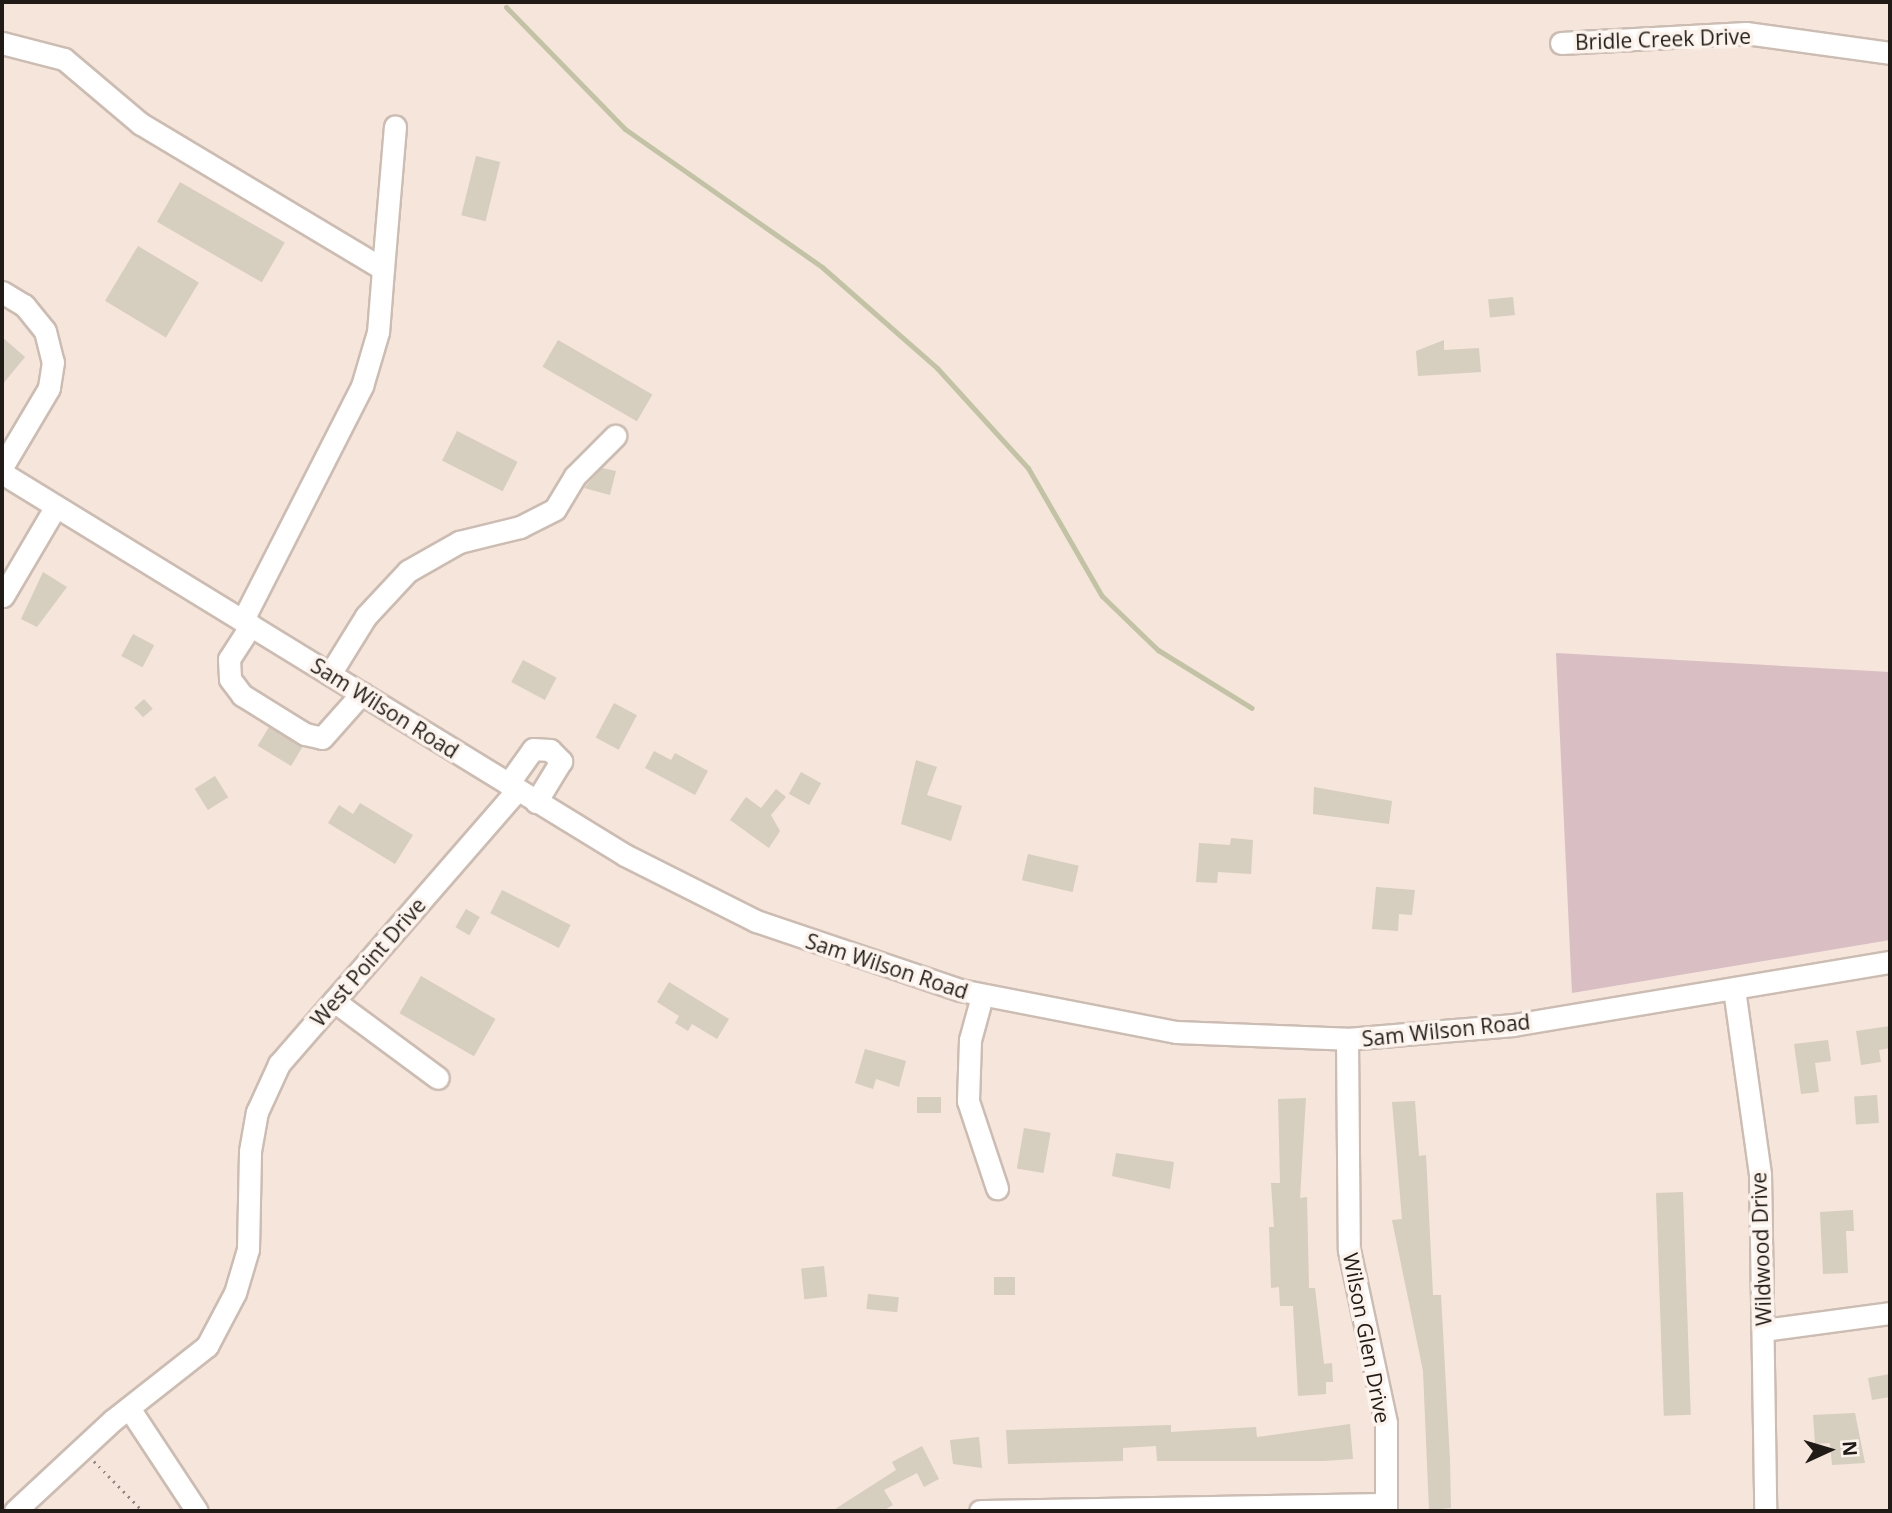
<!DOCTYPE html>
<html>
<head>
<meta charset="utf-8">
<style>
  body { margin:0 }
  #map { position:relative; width:1892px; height:1513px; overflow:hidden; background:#f5e5da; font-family:"Open Sans",sans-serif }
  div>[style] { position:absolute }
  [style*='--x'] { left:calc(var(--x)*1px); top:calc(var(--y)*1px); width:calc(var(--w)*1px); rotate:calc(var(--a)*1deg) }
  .green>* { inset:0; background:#d9bec4 }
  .stream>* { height:5px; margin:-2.5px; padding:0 2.5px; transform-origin:2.5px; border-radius:2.5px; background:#c1c3a4 }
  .building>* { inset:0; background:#d6cebe; transform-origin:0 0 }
  .path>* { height:2.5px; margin-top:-1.25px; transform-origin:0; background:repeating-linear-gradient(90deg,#948981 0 2px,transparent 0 7px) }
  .roads { filter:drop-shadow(2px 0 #ccbcb1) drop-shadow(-2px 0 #ccbcb1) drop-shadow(0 2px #ccbcb1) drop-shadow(0 -2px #ccbcb1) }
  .minor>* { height:21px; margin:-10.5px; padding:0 10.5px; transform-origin:10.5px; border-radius:10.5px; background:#fff }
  span { translate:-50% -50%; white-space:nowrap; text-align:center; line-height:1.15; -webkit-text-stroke:7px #fdf3ed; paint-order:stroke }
  .street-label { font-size:21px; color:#201b17 }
  .frame { position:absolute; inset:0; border:4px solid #201b17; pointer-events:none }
  .north { position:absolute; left:1794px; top:1415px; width:70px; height:70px; -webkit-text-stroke:5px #fdf3ed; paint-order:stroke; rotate:86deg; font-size:19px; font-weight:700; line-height:28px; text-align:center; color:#201b17 }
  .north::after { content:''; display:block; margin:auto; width:24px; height:32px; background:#201b17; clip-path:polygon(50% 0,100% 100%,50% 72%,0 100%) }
</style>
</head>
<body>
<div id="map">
  <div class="green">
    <i style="clip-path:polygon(1556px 653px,1890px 672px,1890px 940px,1572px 993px)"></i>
  </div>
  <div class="stream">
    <i style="--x:506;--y:7;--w:170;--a:45.7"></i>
    <i style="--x:625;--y:129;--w:241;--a:35"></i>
    <i style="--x:822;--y:267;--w:153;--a:41.3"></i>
    <i style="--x:937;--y:368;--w:135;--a:47.7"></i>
    <i style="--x:1028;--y:468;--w:148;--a:60"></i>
    <i style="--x:1102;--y:596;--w:78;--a:44"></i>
    <i style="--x:1158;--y:650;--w:110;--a:31.7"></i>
  </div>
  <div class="building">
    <i style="left:476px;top:156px;width:25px;height:61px;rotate:14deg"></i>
    <i style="left:180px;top:182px;width:121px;height:46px;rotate:30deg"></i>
    <i style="left:138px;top:246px;width:71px;height:64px;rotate:31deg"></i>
    <i style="left:1513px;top:297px;width:18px;height:25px;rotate:84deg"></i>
    <i style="clip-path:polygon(2px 337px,25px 357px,2px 385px)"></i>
    <i style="left:558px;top:340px;width:109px;height:31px;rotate:30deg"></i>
    <i style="clip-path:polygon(1444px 340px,1444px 350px,1479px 348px,1481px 372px,1418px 376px,1416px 351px)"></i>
    <i style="left:457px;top:431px;width:68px;height:33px;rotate:27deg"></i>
    <i style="clip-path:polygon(602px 468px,616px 471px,610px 495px,584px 488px)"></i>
    <i style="clip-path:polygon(43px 572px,67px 587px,37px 627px,21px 619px)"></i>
    <i style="left:133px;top:634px;width:24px;height:25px;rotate:28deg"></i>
    <i style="left:523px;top:660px;width:38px;height:25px;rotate:28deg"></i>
    <i style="left:144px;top:699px;width:13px;height:13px;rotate:48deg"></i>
    <i style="left:614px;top:703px;width:26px;height:39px;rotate:28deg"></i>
    <i style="left:269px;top:727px;width:39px;height:22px;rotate:31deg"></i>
    <i style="clip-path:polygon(654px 751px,671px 760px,675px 753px,708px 771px,695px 795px,645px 768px)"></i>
    <i style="clip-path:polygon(916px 760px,937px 767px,927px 795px,962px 806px,951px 841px,901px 824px)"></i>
    <i style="left:801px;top:772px;width:23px;height:25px;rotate:29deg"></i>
    <i style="left:215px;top:776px;width:25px;height:24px;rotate:58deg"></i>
    <i style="clip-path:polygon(1314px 787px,1392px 801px,1389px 824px,1313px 814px)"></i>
    <i style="clip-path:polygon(776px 789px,786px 797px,771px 815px,780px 831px,769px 848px,730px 820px,746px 797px,761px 808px)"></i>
    <i style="clip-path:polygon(360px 803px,413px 835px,395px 864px,328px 823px,339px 805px,353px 814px)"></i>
    <i style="clip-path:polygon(1231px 838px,1253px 840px,1251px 874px,1218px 872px,1217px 883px,1196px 882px,1199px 843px,1230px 845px)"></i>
    <i style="left:1028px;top:854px;width:52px;height:27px;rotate:13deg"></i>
    <i style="clip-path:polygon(1376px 887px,1415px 890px,1412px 915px,1399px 914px,1398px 931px,1372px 929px)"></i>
    <i style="left:502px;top:890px;width:77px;height:26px;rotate:27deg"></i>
    <i style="left:466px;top:909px;width:16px;height:21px;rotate:30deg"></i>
    <i style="left:421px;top:976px;width:86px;height:43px;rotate:30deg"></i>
    <i style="clip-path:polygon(669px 982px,729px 1019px,717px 1039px,692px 1024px,688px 1031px,675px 1023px,679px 1016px,657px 1002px)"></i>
    <i style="clip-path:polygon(1890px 1026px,1890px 1048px,1879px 1050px,1881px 1062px,1861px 1065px,1856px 1031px)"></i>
    <i style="clip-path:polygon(1828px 1040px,1831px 1061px,1815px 1063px,1819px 1092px,1801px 1094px,1794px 1044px)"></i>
    <i style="clip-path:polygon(865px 1049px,906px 1061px,899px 1087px,876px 1079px,873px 1089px,855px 1083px)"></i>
    <i style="left:1877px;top:1095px;width:28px;height:23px;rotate:86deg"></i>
    <i style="left:941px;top:1097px;width:16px;height:24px;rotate:90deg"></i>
    <i style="clip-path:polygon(1306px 1098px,1300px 1198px,1307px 1197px,1309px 1288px,1315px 1288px,1324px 1364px,1332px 1363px,1333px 1382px,1326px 1382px,1326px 1394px,1298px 1396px,1293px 1306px,1280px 1306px,1279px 1287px,1271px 1288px,1269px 1227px,1274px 1227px,1271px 1183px,1280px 1183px,1278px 1099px)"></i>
    <i style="clip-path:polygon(1415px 1101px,1419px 1156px,1426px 1155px,1433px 1295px,1441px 1295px,1450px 1460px,1451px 1508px,1429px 1510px,1423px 1371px,1392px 1220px,1402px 1219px,1392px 1102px)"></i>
    <i style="left:1024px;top:1128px;width:27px;height:41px;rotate:10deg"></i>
    <i style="clip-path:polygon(1116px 1153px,1174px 1162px,1170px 1189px,1112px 1176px)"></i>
    <i style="left:1683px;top:1192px;width:223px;height:27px;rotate:88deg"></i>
    <i style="clip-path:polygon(1853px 1210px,1854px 1231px,1846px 1231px,1848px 1273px,1823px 1274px,1820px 1212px)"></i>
    <i style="left:824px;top:1266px;width:31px;height:23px;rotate:84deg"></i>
    <i style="left:994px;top:1277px;width:21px;height:18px"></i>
    <i style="left:868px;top:1294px;width:31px;height:15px;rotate:6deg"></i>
    <i style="clip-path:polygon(1890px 1374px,1890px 1397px,1872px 1400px,1868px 1378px)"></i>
    <i style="clip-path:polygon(1855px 1413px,1865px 1463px,1832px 1465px,1830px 1443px,1815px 1444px,1813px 1415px)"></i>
    <i style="clip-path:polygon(1350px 1424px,1353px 1459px,1323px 1461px,1157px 1461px,1156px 1446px,1123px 1448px,1123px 1461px,1008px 1464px,1006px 1430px,1171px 1425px,1171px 1432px,1256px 1427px,1257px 1437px)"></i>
    <i style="clip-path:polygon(979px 1437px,982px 1468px,953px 1464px,950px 1440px)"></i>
    <i style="clip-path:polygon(922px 1446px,939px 1479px,924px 1487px,917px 1473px,884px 1490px,893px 1505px,883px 1511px,832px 1511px,896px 1470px,892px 1462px)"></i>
  </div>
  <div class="path">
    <i style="--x:94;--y:1461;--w:70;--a:45.6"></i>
  </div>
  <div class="roads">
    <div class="minor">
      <i style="--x:2;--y:43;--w:64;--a:14.5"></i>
      <i style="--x:64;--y:59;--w:101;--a:40.2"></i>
      <i style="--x:141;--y:124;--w:282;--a:30.9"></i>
      <i style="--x:383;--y:269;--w:63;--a:94.5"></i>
      <i style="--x:378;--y:332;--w:56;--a:106.5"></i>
      <i style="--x:362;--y:386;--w:263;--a:117"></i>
      <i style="--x:1561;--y:43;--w:185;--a:-3.1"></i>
      <i style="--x:1746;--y:33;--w:145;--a:7.9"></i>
      <i style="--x:383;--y:269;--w:143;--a:-85.2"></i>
      <i style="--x:2;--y:292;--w:26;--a:31"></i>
      <i style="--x:24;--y:305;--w:33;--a:51"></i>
      <i style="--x:45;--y:331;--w:32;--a:76"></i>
      <i style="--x:53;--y:362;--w:26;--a:99"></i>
      <i style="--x:49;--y:388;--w:92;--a:120.7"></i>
      <i style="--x:2;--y:473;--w:731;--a:31.52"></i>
      <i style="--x:625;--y:855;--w:147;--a:26.7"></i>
      <i style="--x:756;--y:921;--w:215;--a:18.7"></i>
      <i style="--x:960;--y:990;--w:220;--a:11"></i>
      <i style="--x:1176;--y:1032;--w:171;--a:2.3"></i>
      <i style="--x:1347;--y:1039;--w:167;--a:-4.8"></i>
      <i style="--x:1513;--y:1025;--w:382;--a:-9.5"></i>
      <i style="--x:3;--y:596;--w:104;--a:-59.5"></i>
      <i style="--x:251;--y:625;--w:40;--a:122.9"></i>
      <i style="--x:229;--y:659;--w:20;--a:87"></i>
      <i style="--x:230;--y:679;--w:20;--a:53"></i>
      <i style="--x:242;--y:695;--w:74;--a:31.8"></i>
      <i style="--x:305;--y:734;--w:17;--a:13"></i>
      <i style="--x:322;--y:738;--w:60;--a:-48.4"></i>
      <i style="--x:330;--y:674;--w:68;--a:-58.2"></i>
      <i style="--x:366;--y:616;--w:62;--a:-47"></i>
      <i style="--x:408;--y:571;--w:59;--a:-29.6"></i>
      <i style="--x:459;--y:542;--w:63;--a:-13.8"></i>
      <i style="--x:520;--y:527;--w:39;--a:-27"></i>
      <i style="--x:555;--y:509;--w:39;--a:-59"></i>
      <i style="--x:575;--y:476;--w:57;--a:-45"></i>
      <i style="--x:508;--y:784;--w:43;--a:-54.5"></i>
      <i style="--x:533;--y:749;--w:17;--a:3"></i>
      <i style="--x:550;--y:750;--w:16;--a:45"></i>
      <i style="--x:561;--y:761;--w:48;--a:121.4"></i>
      <i style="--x:1734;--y:989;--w:187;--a:82"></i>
      <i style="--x:1760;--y:1174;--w:337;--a:89.1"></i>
      <i style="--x:982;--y:996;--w:46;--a:105.3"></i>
      <i style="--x:970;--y:1040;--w:61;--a:91.9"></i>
      <i style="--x:968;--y:1101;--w:92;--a:71.6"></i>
      <i style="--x:334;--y:1001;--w:129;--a:36.5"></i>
      <i style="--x:1347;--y:1039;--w:211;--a:89.5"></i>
      <i style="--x:1349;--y:1250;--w:177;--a:77.9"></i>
      <i style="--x:1386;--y:1423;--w:88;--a:90"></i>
      <i style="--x:1764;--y:1330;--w:127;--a:-7.7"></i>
      <i style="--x:129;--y:1408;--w:123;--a:56.6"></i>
      <i style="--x:15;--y:1511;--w:134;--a:-42.9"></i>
      <i style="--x:113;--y:1420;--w:120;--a:-38.2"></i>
      <i style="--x:207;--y:1346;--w:60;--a:-62.2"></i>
      <i style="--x:235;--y:1293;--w:46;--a:-73.5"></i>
      <i style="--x:248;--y:1249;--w:98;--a:-88.8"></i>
      <i style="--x:250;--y:1151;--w:40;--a:-80"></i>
      <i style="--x:257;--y:1112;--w:53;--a:-65.4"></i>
      <i style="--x:279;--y:1064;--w:363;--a:-49"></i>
      <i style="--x:980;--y:1511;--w:406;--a:-1"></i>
    </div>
  </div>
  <div class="street-label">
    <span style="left:1663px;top:39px;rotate:-2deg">Bridle Creek Drive</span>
    <span style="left:385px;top:708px;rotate:32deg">Sam Wilson Road</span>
    <span style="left:368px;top:962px;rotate:-49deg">West Point Drive</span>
    <span style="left:887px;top:966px;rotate:18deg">Sam Wilson Road</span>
    <span style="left:1446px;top:1030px;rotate:-6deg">Sam Wilson Road</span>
    <span style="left:1761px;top:1249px;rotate:-92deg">Wildwood Drive</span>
    <span style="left:1367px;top:1338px;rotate:79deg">Wilson Glen Drive</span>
  </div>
  <div class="frame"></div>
  <div class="north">N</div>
</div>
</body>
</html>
